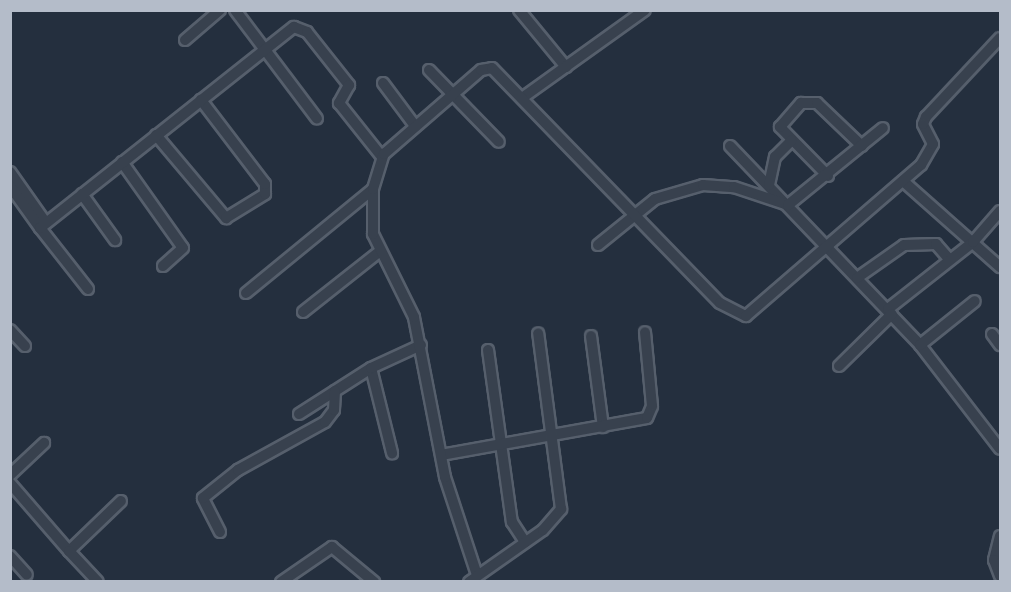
<!DOCTYPE html>
<html>
<head>
<meta charset="utf-8">
<style>
  body { margin:0 }
  #map { position:relative; width:1011px; height:592px; overflow:hidden; background:#242f3e; font-family:Rubik,sans-serif }
  div>[style] { position:absolute }
  [style*='--x'] { left:calc(var(--x)*1px); top:calc(var(--y)*1px); width:calc(var(--w)*1px); rotate:calc(var(--a)*1deg) }
  .roads { filter:drop-shadow(2px 0 #565f6c) drop-shadow(-2px 0 #565f6c) drop-shadow(0 2px #565f6c) drop-shadow(0 -2px #565f6c) }
  .minor>* { height:10px; margin:-5px; padding:0 5px; transform-origin:5px; border-radius:5px; background:#38414e }
  span { translate:-50% -50%; white-space:nowrap; text-align:center; line-height:1.15; -webkit-text-stroke:4.5px #1d2633; paint-order:stroke }
  .frame { position:absolute; inset:0; border:12px solid #b4bcc9; pointer-events:none }
</style>
</head>
<body>
<div id="map">
  <div class="roads">
    <div class="minor">
      <i style="--x:235;--y:10;--w:136;--a:53"></i>
      <i style="--x:519;--y:10;--w:74;--a:50.5"></i>
      <i style="--x:185;--y:40;--w:46;--a:-40.6"></i>
      <i style="--x:429;--y:70;--w:100;--a:45.8"></i>
      <i style="--x:383;--y:83;--w:54;--a:53.3"></i>
      <i style="--x:522;--y:98;--w:151;--a:-35.6"></i>
      <i style="--x:156;--y:135;--w:109;--a:49.9"></i>
      <i style="--x:226;--y:218;--w:46;--a:-31.6"></i>
      <i style="--x:265;--y:194;--w:10;--a:-90"></i>
      <i style="--x:265;--y:184;--w:106;--a:-127.3"></i>
      <i style="--x:730;--y:146;--w:275;--a:46.3"></i>
      <i style="--x:920;--y:345;--w:131;--a:52.4"></i>
      <i style="--x:122;--y:162;--w:105;--a:54.7"></i>
      <i style="--x:183;--y:248;--w:27;--a:138"></i>
      <i style="--x:10;--y:172;--w:62;--a:54.8"></i>
      <i style="--x:828;--y:176;--w:69;--a:-134.4"></i>
      <i style="--x:780;--y:127;--w:32;--a:-49"></i>
      <i style="--x:801;--y:103;--w:16;--a:0"></i>
      <i style="--x:817;--y:103;--w:62;--a:43.7"></i>
      <i style="--x:903;--y:181;--w:130;--a:41.6"></i>
      <i style="--x:769;--y:185;--w:29;--a:-78"></i>
      <i style="--x:775;--y:157;--w:23;--a:-45"></i>
      <i style="--x:10;--y:186;--w:52;--a:54.5"></i>
      <i style="--x:82;--y:194;--w:57;--a:54.3"></i>
      <i style="--x:598;--y:245;--w:73;--a:-38.9"></i>
      <i style="--x:655;--y:199;--w:50;--a:-16.3"></i>
      <i style="--x:703;--y:185;--w:31;--a:4"></i>
      <i style="--x:734;--y:187;--w:57;--a:18.4"></i>
      <i style="--x:788;--y:205;--w:122;--a:-39"></i>
      <i style="--x:857;--y:278;--w:57;--a:-35.1"></i>
      <i style="--x:904;--y:245;--w:32;--a:-2"></i>
      <i style="--x:936;--y:244;--w:21;--a:49"></i>
      <i style="--x:88;--y:289;--w:78;--a:-128.2"></i>
      <i style="--x:40;--y:228;--w:324;--a:-38.4"></i>
      <i style="--x:294;--y:27;--w:14;--a:21"></i>
      <i style="--x:307;--y:32;--w:68;--a:51.6"></i>
      <i style="--x:349;--y:85;--w:21;--a:119"></i>
      <i style="--x:339;--y:103;--w:69;--a:51.5"></i>
      <i style="--x:246;--y:293;--w:164;--a:-39.3"></i>
      <i style="--x:888;--y:309;--w:108;--a:-38.2"></i>
      <i style="--x:973;--y:242;--w:41;--a:-48.9"></i>
      <i style="--x:303;--y:312;--w:97;--a:-38.3"></i>
      <i style="--x:10;--y:330;--w:22;--a:47"></i>
      <i style="--x:992;--y:334;--w:14;--a:54"></i>
      <i style="--x:591;--y:336;--w:92;--a:82.5"></i>
      <i style="--x:920;--y:345;--w:70;--a:-38.7"></i>
      <i style="--x:488;--y:350;--w:174;--a:82.1"></i>
      <i style="--x:512;--y:522;--w:24;--a:57"></i>
      <i style="--x:839;--y:366;--w:74;--a:-44.5"></i>
      <i style="--x:371;--y:368;--w:88;--a:76.1"></i>
      <i style="--x:299;--y:414;--w:85;--a:-32.6"></i>
      <i style="--x:371;--y:368;--w:55;--a:-24.7"></i>
      <i style="--x:441;--y:455;--w:209;--a:-10.2"></i>
      <i style="--x:647;--y:418;--w:13;--a:-67"></i>
      <i style="--x:652;--y:406;--w:74;--a:-95.4"></i>
      <i style="--x:10;--y:475;--w:47;--a:-43.3"></i>
      <i style="--x:10;--y:483;--w:90;--a:49.1"></i>
      <i style="--x:69;--y:551;--w:72;--a:-43.9"></i>
      <i style="--x:220;--y:532;--w:38;--a:-117"></i>
      <i style="--x:203;--y:498;--w:45;--a:-38.7"></i>
      <i style="--x:238;--y:470;--w:99;--a:-28.9"></i>
      <i style="--x:325;--y:422;--w:15;--a:-53"></i>
      <i style="--x:334;--y:410;--w:19;--a:-87"></i>
      <i style="--x:1000;--y:536;--w:25;--a:104"></i>
      <i style="--x:994;--y:560;--w:17;--a:69"></i>
      <i style="--x:69;--y:551;--w:42;--a:46.9"></i>
      <i style="--x:10;--y:556;--w:25;--a:48"></i>
      <i style="--x:476;--y:572;--w:100;--a:-108.1"></i>
      <i style="--x:445;--y:477;--w:163;--a:-101"></i>
      <i style="--x:414;--y:317;--w:93;--a:-116.3"></i>
      <i style="--x:373;--y:234;--w:45;--a:-90"></i>
      <i style="--x:373;--y:189;--w:37;--a:-73"></i>
      <i style="--x:384;--y:154;--w:128;--a:-40.9"></i>
      <i style="--x:481;--y:70;--w:11;--a:-10"></i>
      <i style="--x:492;--y:68;--w:327;--a:45.9"></i>
      <i style="--x:720;--y:303;--w:29;--a:27"></i>
      <i style="--x:746;--y:316;--w:231;--a:-40.8"></i>
      <i style="--x:921;--y:165;--w:24;--a:-60"></i>
      <i style="--x:933;--y:144;--w:22;--a:-117"></i>
      <i style="--x:923;--y:124;--w:8;--a:-67"></i>
      <i style="--x:926;--y:117;--w:108;--a:-46.9"></i>
      <i style="--x:281;--y:582;--w:62;--a:-34.5"></i>
      <i style="--x:332;--y:547;--w:55;--a:39.8"></i>
      <i style="--x:469;--y:582;--w:90;--a:-35.1"></i>
      <i style="--x:543;--y:530;--w:28;--a:-49"></i>
      <i style="--x:561;--y:509;--w:177;--a:-97.4"></i>
    </div>
  </div>
  <div class="frame"></div>
</div>
</body>
</html>
